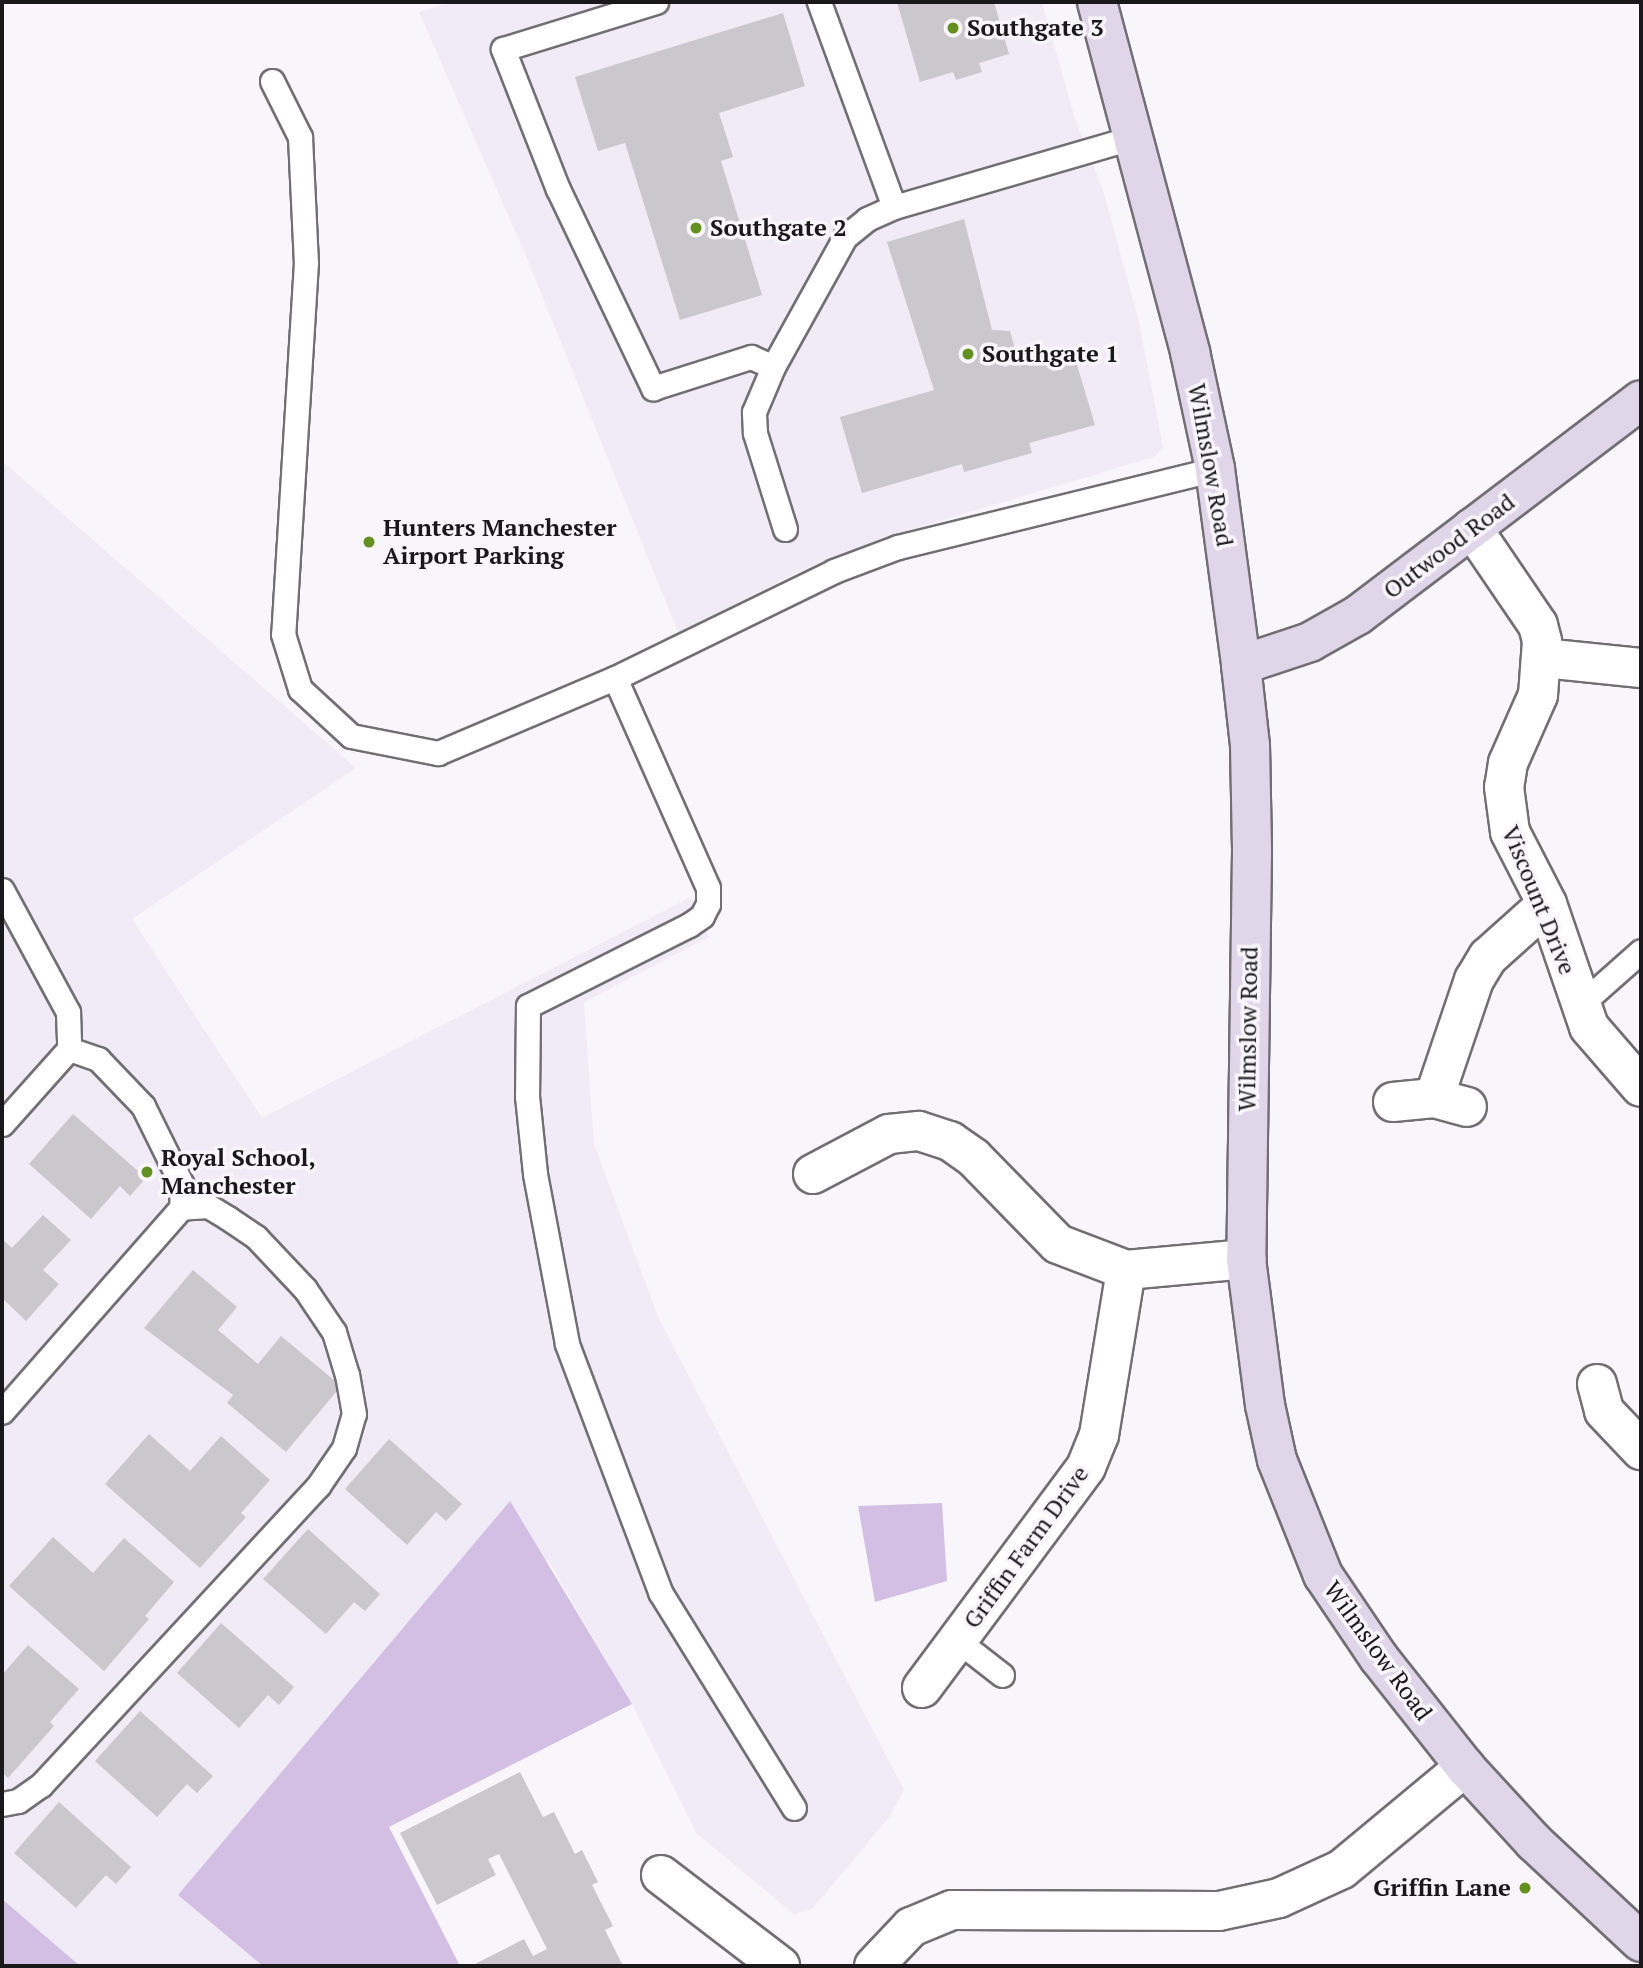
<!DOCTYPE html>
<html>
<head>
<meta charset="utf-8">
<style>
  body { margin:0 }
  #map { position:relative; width:1643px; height:1968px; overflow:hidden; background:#f9f6fb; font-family:"PT Serif",serif }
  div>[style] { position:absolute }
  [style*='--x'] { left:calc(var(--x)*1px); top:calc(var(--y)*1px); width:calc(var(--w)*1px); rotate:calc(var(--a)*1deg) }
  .built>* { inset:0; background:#f1eaf7 }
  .green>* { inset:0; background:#d2bfe3 }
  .building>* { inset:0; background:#cac8cd }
  .roads { filter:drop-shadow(2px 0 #716f74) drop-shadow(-2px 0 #716f74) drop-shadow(0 2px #716f74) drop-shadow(0 -2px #716f74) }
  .lane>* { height:23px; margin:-11.5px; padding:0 11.5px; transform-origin:11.5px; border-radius:11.5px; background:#fff }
  .street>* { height:38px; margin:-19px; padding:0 19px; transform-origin:19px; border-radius:19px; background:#fff }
  .secondary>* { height:38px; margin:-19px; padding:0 19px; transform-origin:19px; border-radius:19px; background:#e1d6e9 }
  .dots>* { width:19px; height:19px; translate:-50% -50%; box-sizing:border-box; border:4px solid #f9f6fb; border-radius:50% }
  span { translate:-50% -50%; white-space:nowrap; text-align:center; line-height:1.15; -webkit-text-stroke:7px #f9f6fb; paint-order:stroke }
  .poi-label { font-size:24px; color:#19181a; font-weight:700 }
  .left { translate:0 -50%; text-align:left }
  .right { translate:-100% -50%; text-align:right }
  .street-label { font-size:24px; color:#19181a }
  .frame { position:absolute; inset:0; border:4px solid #19181a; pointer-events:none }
</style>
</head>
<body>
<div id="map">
  <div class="built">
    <i style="clip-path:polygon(453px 2px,1042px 2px,1075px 119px,1103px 190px,1139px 322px,1163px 447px,1154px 457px,883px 538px,809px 567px,678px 632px,526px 256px,419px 12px)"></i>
    <i style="clip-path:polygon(2px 461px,356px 768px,132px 919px,262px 1118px,691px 897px,709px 937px,584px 1002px,594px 1144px,658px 1317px,904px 1790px,890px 1816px,812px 1909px,794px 1914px,697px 1834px,632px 1704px,548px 1560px,178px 1895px,263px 1966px,2px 1966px)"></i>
  </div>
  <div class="green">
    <i style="clip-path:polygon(510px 1501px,632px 1704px,389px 1827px,460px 1966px,263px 1966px,178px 1895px)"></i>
    <i style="clip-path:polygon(942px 1503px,947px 1581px,875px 1602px,858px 1506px)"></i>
    <i style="clip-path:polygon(2px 1899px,80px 1966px,2px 1966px)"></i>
  </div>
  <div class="building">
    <i style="clip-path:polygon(897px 2px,994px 2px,1009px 54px,979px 63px,982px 72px,956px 80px,953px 72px,920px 82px)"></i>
    <i style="clip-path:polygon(783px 13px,805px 86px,719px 113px,733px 157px,721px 161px,762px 295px,680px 320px,625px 143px,598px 151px,575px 77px)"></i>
    <i style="clip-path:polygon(964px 219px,992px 330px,1010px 331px,1015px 349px,1002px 362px,1004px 367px,1072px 348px,1095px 425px,1029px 443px,1032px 453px,964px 472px,962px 464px,862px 493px,840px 417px,934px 390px,887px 242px)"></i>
    <i style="clip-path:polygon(73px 1114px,146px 1178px,130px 1196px,120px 1186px,91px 1219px,29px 1164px)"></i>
    <i style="clip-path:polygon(43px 1215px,71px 1240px,43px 1270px,59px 1284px,26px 1321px,2px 1298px,2px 1239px,12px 1248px)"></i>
    <i style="clip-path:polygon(193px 1270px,237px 1307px,218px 1330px,258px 1364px,281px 1336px,341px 1386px,286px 1452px,227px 1403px,233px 1395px,144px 1328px)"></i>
    <i style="clip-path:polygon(149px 1434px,190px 1471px,221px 1436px,270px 1480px,241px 1513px,246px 1517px,200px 1568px,105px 1484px)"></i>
    <i style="clip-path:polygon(389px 1439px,462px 1504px,446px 1521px,436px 1512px,407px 1545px,345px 1489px)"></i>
    <i style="clip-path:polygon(308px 1529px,380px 1594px,365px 1611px,354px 1602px,326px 1634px,263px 1579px)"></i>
    <i style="clip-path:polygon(53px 1537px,93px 1573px,124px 1538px,174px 1582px,145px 1616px,149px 1619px,104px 1671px,9px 1586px)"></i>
    <i style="clip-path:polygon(221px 1623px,294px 1687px,279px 1705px,268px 1695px,239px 1728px,177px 1673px)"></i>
    <i style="clip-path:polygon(28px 1645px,79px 1689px,50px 1722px,54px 1726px,8px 1778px,2px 1772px,2px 1675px)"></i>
    <i style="clip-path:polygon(140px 1711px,213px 1776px,197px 1793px,187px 1784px,157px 1817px,95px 1761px)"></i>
    <i style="clip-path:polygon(520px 1772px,543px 1817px,554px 1812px,575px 1854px,582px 1850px,598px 1882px,592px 1885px,613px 1926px,605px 1930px,623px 1966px,471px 1966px,524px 1939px,533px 1956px,547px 1949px,499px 1854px,488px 1859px,496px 1875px,437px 1905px,400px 1833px)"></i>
    <i style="clip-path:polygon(59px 1802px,131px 1867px,116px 1884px,106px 1875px,76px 1908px,14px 1853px)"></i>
  </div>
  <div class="roads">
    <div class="lane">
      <i style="--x:656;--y:2;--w:160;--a:162.9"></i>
      <i style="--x:503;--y:49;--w:150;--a:68.6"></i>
      <i style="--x:558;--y:189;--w:221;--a:64.5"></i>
      <i style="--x:653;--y:388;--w:103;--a:-17.6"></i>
      <i style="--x:751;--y:357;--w:24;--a:24"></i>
      <i style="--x:819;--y:2;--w:218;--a:69.9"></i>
      <i style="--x:272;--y:81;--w:63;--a:63.4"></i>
      <i style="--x:300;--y:137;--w:125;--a:87.3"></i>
      <i style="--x:306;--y:262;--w:373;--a:93.5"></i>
      <i style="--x:283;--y:634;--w:58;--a:72.8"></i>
      <i style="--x:300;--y:689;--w:69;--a:42.7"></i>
      <i style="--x:351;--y:736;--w:89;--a:11.1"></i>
      <i style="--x:438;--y:753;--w:192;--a:-23"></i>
      <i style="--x:615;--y:678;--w:244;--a:-26"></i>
      <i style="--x:834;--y:571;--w:68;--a:-20.6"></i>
      <i style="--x:898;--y:547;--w:326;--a:-13.8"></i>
      <i style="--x:785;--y:529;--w:101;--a:-107.4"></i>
      <i style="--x:755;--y:433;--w:21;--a:-93"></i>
      <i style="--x:754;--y:412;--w:49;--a:-67.1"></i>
      <i style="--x:773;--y:367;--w:149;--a:-61"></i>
      <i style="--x:845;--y:237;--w:28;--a:-39"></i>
      <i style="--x:867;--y:219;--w:30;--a:-24"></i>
      <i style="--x:894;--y:207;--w:251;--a:-16.2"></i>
      <i style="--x:615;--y:678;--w:230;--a:66.1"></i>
      <i style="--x:708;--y:888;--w:16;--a:90"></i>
      <i style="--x:708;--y:904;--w:13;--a:117"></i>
      <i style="--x:702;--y:916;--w:16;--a:145"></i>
      <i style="--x:689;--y:925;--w:180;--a:153.3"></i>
      <i style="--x:528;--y:1006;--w:90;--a:90.6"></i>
      <i style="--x:527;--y:1096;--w:78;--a:84.1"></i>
      <i style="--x:535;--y:1174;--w:173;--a:79.3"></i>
      <i style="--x:567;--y:1344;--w:265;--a:69.4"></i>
      <i style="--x:660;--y:1592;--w:254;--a:58.2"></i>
      <i style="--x:2;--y:890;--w:139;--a:61.6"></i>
      <i style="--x:68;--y:1012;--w:37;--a:88"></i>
      <i style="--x:69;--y:1049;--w:31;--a:19"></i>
      <i style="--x:98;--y:1059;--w:65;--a:46.2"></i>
      <i style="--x:143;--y:1106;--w:88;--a:63.7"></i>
      <i style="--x:182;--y:1185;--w:23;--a:92"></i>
      <i style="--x:181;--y:1208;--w:271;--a:131.3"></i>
      <i style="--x:1580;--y:1005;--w:81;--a:-41.5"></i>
      <i style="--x:2;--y:1124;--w:101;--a:-48.2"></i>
      <i style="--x:957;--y:1640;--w:57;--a:37.9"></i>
      <i style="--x:2;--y:1804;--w:16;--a:-11"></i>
      <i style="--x:18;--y:1801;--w:28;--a:-35"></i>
      <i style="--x:41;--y:1785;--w:408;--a:-47.2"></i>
      <i style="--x:318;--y:1486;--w:46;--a:-55.6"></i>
      <i style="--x:344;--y:1448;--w:35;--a:-74"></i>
      <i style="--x:354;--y:1414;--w:40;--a:-100"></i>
      <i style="--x:347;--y:1375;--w:45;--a:-106.8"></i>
      <i style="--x:334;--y:1332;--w:52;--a:-124"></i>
      <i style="--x:305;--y:1289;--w:71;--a:-133.3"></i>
      <i style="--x:256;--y:1237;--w:34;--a:-146"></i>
      <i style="--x:228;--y:1218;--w:23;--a:-149"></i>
      <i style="--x:208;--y:1206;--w:27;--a:176"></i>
    </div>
    <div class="street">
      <i style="--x:1472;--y:528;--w:117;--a:55.8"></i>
      <i style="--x:1538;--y:625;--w:16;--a:76"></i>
      <i style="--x:1542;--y:641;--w:54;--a:94.2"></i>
      <i style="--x:1538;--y:695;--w:74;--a:113.8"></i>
      <i style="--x:1508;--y:763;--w:24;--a:99"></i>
      <i style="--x:1504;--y:787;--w:45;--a:82.4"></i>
      <i style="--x:1510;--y:832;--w:81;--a:62.8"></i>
      <i style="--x:1547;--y:904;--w:130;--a:71.1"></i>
      <i style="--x:1589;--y:1027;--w:79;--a:49.1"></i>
      <i style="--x:1544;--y:658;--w:98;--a:5.9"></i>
      <i style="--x:1434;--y:1098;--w:125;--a:-71.3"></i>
      <i style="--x:1474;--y:980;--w:27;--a:-59"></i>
      <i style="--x:1488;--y:957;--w:79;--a:-41.9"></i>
      <i style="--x:1393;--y:1102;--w:41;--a:-5.6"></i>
      <i style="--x:1434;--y:1098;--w:34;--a:15"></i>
      <i style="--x:813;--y:1174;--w:86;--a:-27.8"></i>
      <i style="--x:889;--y:1134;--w:30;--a:-6"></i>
      <i style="--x:919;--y:1131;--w:33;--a:18"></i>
      <i style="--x:950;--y:1141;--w:29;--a:35"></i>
      <i style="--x:974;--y:1158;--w:120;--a:45.7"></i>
      <i style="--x:1058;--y:1244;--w:73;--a:20.9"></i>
      <i style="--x:1126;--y:1270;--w:121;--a:-5.2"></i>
      <i style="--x:1597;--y:1384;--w:28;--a:75"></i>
      <i style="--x:1604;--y:1411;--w:54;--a:46.5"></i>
      <i style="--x:922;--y:1688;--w:275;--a:-53.4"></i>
      <i style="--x:1086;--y:1467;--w:35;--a:-68"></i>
      <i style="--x:1099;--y:1435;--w:167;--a:-80.7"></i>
      <i style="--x:661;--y:1875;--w:150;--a:37.4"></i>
      <i style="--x:874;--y:1966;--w:54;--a:-46.5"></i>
      <i style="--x:911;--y:1927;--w:44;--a:-22.5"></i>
      <i style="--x:952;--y:1910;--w:267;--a:0.2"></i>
      <i style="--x:1219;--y:1911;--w:61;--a:-12.2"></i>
      <i style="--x:1279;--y:1898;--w:69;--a:-24.7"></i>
      <i style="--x:1342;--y:1869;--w:160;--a:-39.7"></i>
    </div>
    <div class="secondary">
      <i style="--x:1097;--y:2;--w:362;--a:75.1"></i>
      <i style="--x:1190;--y:352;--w:120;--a:77.9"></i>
      <i style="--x:1215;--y:469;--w:198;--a:82.4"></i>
      <i style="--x:1241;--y:665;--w:81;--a:83.6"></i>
      <i style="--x:1250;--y:745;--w:107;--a:88.9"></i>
      <i style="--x:1252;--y:852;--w:407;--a:90.8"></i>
      <i style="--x:1246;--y:1259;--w:147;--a:82.6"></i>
      <i style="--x:1265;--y:1405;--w:56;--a:77.7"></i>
      <i style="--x:1277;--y:1460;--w:124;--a:68.2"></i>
      <i style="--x:1323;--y:1575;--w:100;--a:56"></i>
      <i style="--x:1379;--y:1658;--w:139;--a:51.7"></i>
      <i style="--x:1465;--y:1767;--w:102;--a:47.4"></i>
      <i style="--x:1534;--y:1842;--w:146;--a:43.1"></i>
      <i style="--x:1241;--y:665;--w:73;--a:-18.4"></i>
      <i style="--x:1310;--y:642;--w:55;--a:-29.4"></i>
      <i style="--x:1358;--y:615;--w:355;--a:-37.2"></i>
    </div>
  </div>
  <div class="dots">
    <i style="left:953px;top:28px;background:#648f21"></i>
    <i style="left:696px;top:228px;background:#648f21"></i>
    <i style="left:968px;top:354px;background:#648f21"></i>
    <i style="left:369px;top:542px;background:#648f21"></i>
    <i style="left:147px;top:1172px;background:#648f21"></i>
    <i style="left:1525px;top:1888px;background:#648f21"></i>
  </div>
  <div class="poi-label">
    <span class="left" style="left:967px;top:28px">Southgate 3</span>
    <span class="left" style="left:710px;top:228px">Southgate 2</span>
    <span class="left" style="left:982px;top:354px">Southgate 1</span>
    <span class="left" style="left:383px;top:542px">Hunters Manchester<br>Airport Parking</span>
    <span class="left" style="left:161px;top:1172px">Royal School,<br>Manchester</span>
    <span class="right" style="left:1511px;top:1888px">Griffin Lane</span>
  </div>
  <div class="street-label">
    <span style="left:1211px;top:465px;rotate:80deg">Wilmslow Road</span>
    <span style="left:1449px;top:546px;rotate:-37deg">Outwood Road</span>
    <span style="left:1539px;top:900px;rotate:68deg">Viscount Drive</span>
    <span style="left:1248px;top:1029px;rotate:-89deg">Wilmslow Road</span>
    <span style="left:1026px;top:1547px;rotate:-54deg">Griffin Farm Drive</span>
    <span style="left:1378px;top:1651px;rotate:54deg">Wilmslow Road</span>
  </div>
  <div class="frame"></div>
</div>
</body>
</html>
